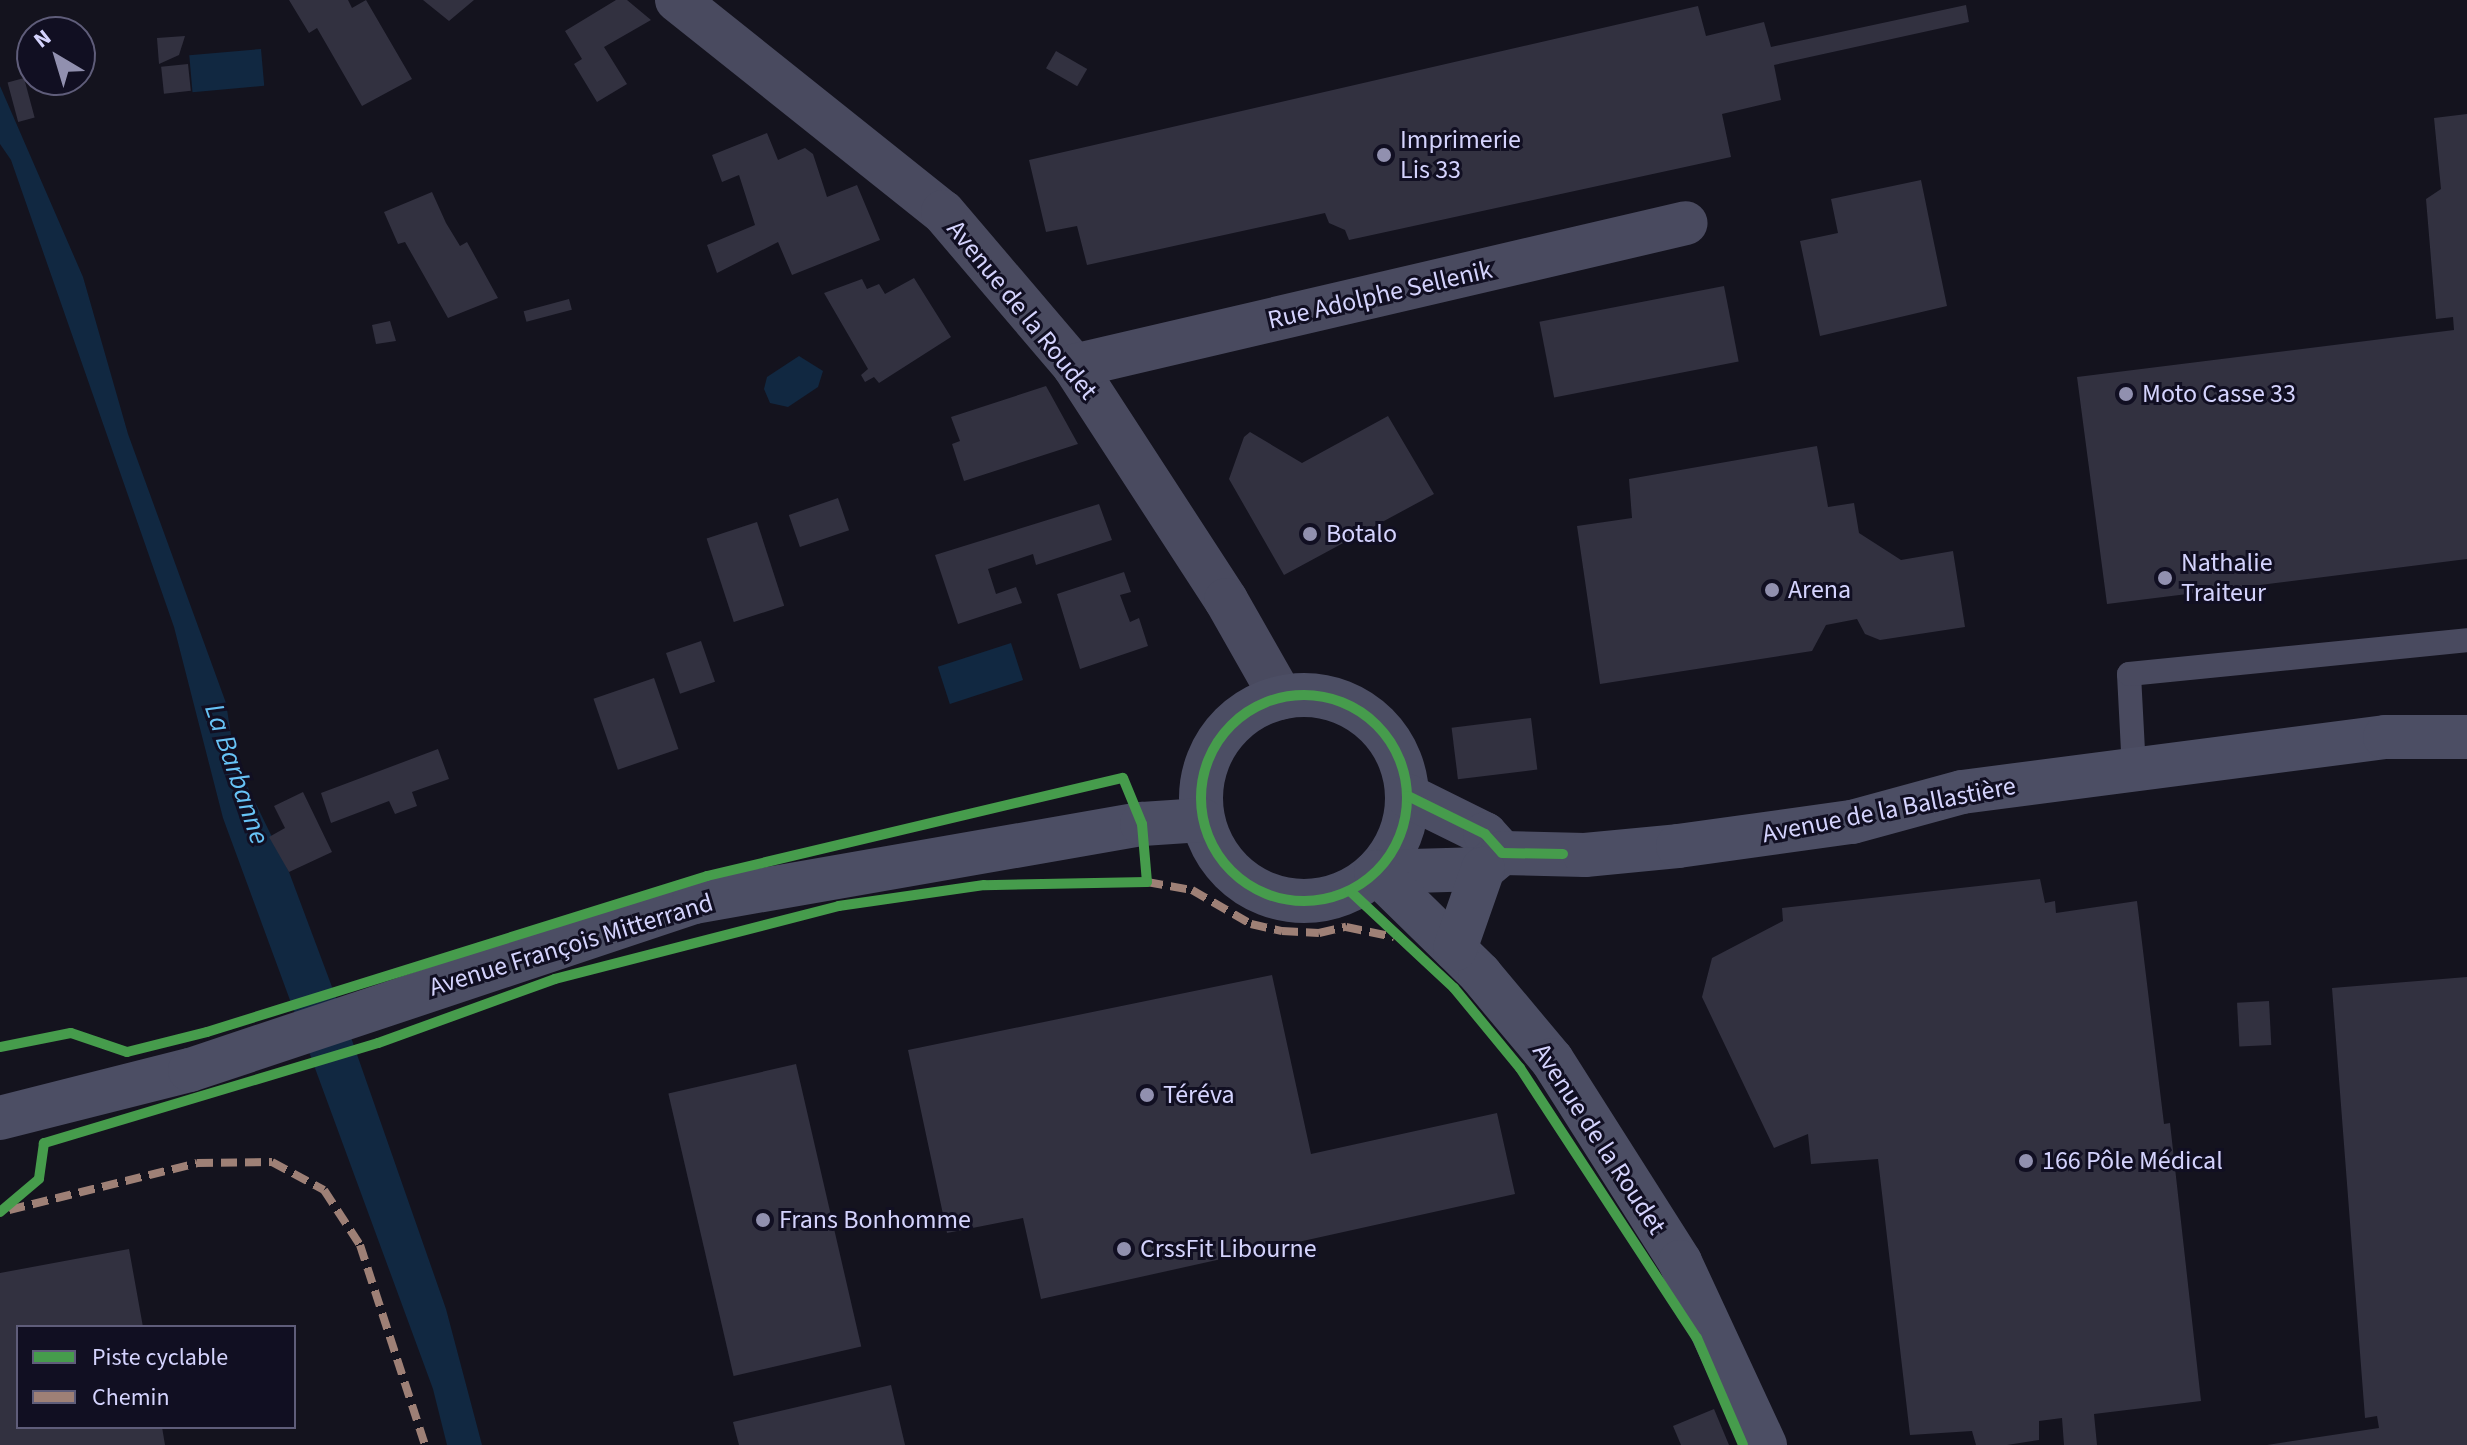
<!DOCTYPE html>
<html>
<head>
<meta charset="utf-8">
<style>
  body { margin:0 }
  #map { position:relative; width:2467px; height:1445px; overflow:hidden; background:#14131e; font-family:"Source Sans 3",sans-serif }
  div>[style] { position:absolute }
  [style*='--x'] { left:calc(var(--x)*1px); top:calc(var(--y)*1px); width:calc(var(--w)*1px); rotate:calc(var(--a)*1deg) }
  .water>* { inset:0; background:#112841; transform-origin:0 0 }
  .building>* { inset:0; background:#323140; transform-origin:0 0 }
  .lane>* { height:24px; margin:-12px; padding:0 12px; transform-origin:12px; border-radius:12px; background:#494a5f }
  .street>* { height:44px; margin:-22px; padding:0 22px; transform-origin:22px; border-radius:22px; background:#494a5f }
  .secondary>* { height:44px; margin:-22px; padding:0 22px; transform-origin:22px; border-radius:22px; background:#4c4e64 }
  .secondary>.ring { margin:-22px; padding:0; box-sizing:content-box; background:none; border:44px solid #4c4e64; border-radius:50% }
  .quiet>* { height:8px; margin-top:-4px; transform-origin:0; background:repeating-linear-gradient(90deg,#9e8076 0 16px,transparent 0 24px) }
  .cycleway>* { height:10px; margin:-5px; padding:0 5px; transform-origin:5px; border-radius:5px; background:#469c4c }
  .cycleway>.ring { margin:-5px; padding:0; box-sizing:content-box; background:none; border:10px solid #469c4c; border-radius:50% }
  .dots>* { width:22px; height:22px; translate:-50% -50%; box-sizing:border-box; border:4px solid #110f22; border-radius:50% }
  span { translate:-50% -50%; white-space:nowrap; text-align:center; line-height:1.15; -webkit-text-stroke:6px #110f22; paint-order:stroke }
  .poi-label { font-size:26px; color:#d4d3fd }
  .left { translate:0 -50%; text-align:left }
  .street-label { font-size:26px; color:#d4d3fd }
  .water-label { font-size:28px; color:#67c3f6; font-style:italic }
  .legend { position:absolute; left:16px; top:1325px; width:280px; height:104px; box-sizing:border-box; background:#110f22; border:2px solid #5f5d7a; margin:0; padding:10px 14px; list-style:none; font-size:24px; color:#d4d3fd }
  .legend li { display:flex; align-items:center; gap:16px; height:40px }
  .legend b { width:40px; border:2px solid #5f5d7a }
  .north { position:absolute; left:16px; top:16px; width:80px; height:80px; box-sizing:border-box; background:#110f22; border:2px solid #5f5d7a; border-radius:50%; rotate:322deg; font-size:22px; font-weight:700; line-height:32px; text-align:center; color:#d4d3fd }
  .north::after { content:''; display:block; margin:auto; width:28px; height:36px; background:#9190af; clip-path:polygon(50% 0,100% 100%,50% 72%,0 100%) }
</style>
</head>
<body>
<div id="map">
  <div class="water">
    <i style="left:261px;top:49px;width:37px;height:72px;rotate:85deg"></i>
    <i style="clip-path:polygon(0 86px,83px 277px,128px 434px,226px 703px,235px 761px,289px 872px,353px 1043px,446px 1309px,482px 1445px,447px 1445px,433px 1389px,223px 818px,174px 627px,11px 160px,0 144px)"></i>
    <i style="clip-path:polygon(799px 356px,823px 371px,818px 387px,788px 407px,770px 403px,764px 389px,767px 377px)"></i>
    <i style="left:1011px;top:643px;width:39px;height:77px;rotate:72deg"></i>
  </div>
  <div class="building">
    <i style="clip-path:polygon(289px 0,348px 0,352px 8px,366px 0,412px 79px,362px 106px,317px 28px,309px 33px)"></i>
    <i style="clip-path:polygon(423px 0,474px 0,449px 21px)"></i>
    <i style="clip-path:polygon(616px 0,627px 0,651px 20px,604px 47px,627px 84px,597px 102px,574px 64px,582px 59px,565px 31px)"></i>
    <i style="clip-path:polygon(1966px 5px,1969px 22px,1774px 65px,1781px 100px,1722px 114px,1731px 157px,1349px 240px,1345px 230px,1329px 223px,1325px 213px,1087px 265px,1077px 226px,1046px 232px,1029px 160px,1698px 6px,1706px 36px,1764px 22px,1771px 47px)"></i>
    <i style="clip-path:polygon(185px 36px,179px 55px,159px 64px,157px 38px)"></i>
    <i style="left:1056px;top:51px;width:36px;height:20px;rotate:30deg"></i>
    <i style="left:188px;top:64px;width:27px;height:27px;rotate:84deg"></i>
    <i style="left:24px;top:78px;width:41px;height:17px;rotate:75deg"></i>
    <i style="clip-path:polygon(2467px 114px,2467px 559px,2107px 604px,2077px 377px,2454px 330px,2453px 317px,2436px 319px,2426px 199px,2441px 189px,2434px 118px)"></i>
    <i style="clip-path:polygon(767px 133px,778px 160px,805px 148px,813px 154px,827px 197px,857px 185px,880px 240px,792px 275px,778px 242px,717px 273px,707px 245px,755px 225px,739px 175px,722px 182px,712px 155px)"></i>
    <i style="clip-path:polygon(1921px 180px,1947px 306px,1820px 336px,1800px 241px,1838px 233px,1831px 199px)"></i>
    <i style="clip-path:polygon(432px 192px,446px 223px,460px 246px,467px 242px,498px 298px,448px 318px,405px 242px,398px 244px,384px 212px)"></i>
    <i style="clip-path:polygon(914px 278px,951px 337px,879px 383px,874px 377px,865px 382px,861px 375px,868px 369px,824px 293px,862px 279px,867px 289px,879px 284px,885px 294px)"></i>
    <i style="left:1724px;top:286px;width:77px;height:188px;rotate:79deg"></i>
    <i style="left:569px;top:299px;width:11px;height:47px;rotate:75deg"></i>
    <i style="clip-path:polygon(390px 321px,396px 341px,376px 344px,372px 325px)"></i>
    <i style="clip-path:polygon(1046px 386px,1078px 444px,964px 481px,952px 444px,960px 441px,951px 417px)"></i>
    <i style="clip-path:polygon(1388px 416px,1434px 494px,1284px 575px,1229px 479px,1244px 437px,1250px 432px,1302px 463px)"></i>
    <i style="clip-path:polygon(1817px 446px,1828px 507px,1854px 503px,1859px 533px,1901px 560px,1953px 551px,1965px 627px,1880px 640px,1865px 634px,1857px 619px,1826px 625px,1812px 651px,1600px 684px,1577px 526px,1632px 518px,1629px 479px)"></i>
    <i style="left:838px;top:498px;width:34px;height:52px;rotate:71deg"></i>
    <i style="clip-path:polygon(1099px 504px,1112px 540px,1036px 565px,1033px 554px,988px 569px,996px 594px,1016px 587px,1022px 603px,958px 624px,935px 555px)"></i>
    <i style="left:757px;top:522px;width:88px;height:53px;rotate:72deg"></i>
    <i style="clip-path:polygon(1124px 572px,1131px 592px,1120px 595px,1130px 622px,1139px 618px,1148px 646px,1080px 669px,1057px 594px)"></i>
    <i style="left:701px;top:641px;width:43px;height:37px;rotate:71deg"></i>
    <i style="left:654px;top:678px;width:75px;height:64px;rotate:71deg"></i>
    <i style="left:1531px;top:718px;width:52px;height:80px;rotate:83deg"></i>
    <i style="clip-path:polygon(438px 749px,449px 779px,412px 792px,417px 806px,395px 814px,389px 801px,331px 823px,321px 793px)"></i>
    <i style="clip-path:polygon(303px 792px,332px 852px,289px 872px,269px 837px,285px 828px,274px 806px)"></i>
    <i style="clip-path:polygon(2040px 879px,2045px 903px,2055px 901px,2056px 913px,2137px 901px,2164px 1124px,2170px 1123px,2201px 1401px,2094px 1414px,2097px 1445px,2064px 1445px,2062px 1418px,2039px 1421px,2039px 1440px,2007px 1445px,1976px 1445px,1972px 1431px,1910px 1435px,1878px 1159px,1811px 1164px,1808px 1134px,1774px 1148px,1702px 997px,1712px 958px,1783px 921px,1782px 908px)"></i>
    <i style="clip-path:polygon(1272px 975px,1311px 1154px,1497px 1113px,1515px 1194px,1041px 1299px,1023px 1218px,947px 1233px,908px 1050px)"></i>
    <i style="clip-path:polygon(2467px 977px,2467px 1445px,2267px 1445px,2379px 1428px,2377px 1416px,2365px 1418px,2332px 988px)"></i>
    <i style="left:2269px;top:1001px;width:44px;height:32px;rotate:87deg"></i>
    <i style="left:796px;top:1064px;width:290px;height:131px;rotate:77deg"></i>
    <i style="clip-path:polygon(129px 1249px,143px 1327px,18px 1327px,18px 1427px,162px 1427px,165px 1445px,0 1445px,0 1273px)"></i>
    <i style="clip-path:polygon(891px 1385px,905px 1445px,739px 1445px,733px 1422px)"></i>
    <i style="clip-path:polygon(1714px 1409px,1729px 1445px,1681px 1445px,1673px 1426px)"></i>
  </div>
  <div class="lane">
    <i style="--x:2134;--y:770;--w:96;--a:-93"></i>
    <i style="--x:2129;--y:674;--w:340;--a:-5.7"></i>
  </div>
  <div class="street">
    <i style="--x:677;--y:0;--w:340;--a:38.6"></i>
    <i style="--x:943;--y:212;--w:202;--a:49.6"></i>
    <i style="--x:1074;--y:366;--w:279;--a:57"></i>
    <i style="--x:1226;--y:600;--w:112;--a:60.4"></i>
    <i style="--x:1074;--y:366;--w:628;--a:-13.15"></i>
  </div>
  <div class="secondary">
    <i class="ring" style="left:1201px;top:695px;width:162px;height:162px"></i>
    <i style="--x:1408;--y:796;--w:86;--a:26.3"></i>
    <i style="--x:1485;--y:834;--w:25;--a:48"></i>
    <i style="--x:1376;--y:872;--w:107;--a:-1.6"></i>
    <i style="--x:1483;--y:869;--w:25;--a:-40"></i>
    <i style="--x:1502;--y:853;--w:83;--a:1.4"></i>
    <i style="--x:1585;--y:855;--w:93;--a:-5.5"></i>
    <i style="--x:1678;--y:846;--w:176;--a:-7.9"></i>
    <i style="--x:1852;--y:822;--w:114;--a:-15.3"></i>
    <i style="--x:1962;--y:792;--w:427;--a:-7.4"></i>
    <i style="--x:2385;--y:737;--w:82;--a:0"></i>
    <i style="--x:1376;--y:872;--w:146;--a:44.4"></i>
    <i style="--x:1480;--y:974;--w:112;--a:50.1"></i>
    <i style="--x:1552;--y:1060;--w:239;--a:57.6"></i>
    <i style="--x:1680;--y:1262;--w:202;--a:65.1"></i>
    <i style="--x:1455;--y:949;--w:85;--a:-70.7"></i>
    <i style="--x:0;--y:1118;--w:196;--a:-14.2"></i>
    <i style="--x:190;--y:1070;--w:531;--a:-18.43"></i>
    <i style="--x:694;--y:902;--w:455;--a:-9.9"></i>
    <i style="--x:1142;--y:824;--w:60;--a:-3.8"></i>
  </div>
  <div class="quiet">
    <i style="--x:1147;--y:882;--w:46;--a:10.1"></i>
    <i style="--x:1192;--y:890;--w:68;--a:30"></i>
    <i style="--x:1251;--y:924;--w:32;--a:13"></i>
    <i style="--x:1282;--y:931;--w:37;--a:3"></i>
    <i style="--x:1319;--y:933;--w:28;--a:-13"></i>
    <i style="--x:1346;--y:927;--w:49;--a:11.8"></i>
    <i style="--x:9;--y:1210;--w:194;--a:-14"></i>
    <i style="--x:197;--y:1163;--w:75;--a:-0.8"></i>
    <i style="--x:272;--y:1162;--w:59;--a:28.3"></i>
    <i style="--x:324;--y:1190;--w:66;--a:56.8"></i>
    <i style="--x:360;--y:1245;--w:210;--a:72"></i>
  </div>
  <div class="cycleway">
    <i class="ring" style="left:1201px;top:695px;width:196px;height:196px"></i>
    <i style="--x:1408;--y:796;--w:86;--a:26.3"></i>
    <i style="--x:1485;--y:834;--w:25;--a:48"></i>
    <i style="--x:1502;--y:853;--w:61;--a:0.9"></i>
    <i style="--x:1350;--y:891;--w:142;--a:43"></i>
    <i style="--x:1454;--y:988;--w:104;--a:50.5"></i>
    <i style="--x:1520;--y:1068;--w:323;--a:56.8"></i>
    <i style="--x:1697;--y:1338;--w:116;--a:66.7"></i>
    <i style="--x:0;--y:1047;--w:72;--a:-11.2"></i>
    <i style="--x:71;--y:1033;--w:59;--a:18.7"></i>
    <i style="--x:127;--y:1052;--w:82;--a:-14"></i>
    <i style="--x:207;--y:1032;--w:524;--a:-17.33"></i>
    <i style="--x:707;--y:876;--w:427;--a:-13.3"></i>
    <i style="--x:1123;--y:778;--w:50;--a:67.6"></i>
    <i style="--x:1142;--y:824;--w:58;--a:85.1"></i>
    <i style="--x:1147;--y:882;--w:163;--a:178.9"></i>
    <i style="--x:984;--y:885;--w:147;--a:171.8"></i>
    <i style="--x:839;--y:906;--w:293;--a:165.6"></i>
    <i style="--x:555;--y:979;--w:188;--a:160.1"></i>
    <i style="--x:378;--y:1043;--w:349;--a:163.3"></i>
    <i style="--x:44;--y:1143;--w:36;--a:98"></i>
    <i style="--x:39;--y:1179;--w:51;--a:139.8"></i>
  </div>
  <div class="dots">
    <i style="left:1384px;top:155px;background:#9190af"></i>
    <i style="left:2126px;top:394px;background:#9190af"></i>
    <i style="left:1310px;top:534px;background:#9190af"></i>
    <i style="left:2165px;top:578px;background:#9190af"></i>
    <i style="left:1772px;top:590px;background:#9190af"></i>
    <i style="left:1147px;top:1095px;background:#9190af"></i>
    <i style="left:2026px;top:1161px;background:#9190af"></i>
    <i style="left:763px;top:1220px;background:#9190af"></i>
    <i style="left:1124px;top:1249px;background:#9190af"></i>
  </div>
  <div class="poi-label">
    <span class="left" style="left:1400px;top:155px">Imprimerie<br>Lis 33</span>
    <span class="left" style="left:2142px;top:394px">Moto Casse 33</span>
    <span class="left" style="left:1326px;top:534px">Botalo</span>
    <span class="left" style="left:2181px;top:578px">Nathalie<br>Traiteur</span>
    <span class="left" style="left:1788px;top:590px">Arena</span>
    <span class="left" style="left:1163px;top:1095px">Téréva</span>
    <span class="left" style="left:2042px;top:1161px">166 Pôle Médical</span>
    <span class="left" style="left:779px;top:1220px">Frans Bonhomme</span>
    <span class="left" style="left:1140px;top:1249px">CrssFit Libourne</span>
  </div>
  <div class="street-label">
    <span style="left:1380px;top:295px;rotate:-13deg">Rue Adolphe Sellenik</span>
    <span style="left:1022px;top:310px;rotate:51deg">Avenue de la Roudet</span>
    <span style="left:1889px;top:810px;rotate:-11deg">Avenue de la Ballastière</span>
    <span style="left:571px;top:945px;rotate:-17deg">Avenue François Mitterrand</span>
    <span style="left:1599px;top:1139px;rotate:57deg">Avenue de la Roudet</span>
  </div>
  <div class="water-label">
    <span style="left:237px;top:774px;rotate:71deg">La Barbanne</span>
  </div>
  <ul class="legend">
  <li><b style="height:10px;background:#469c4c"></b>Piste cyclable</li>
  <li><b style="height:10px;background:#9e8076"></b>Chemin</li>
  </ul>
  <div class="north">N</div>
</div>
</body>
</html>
